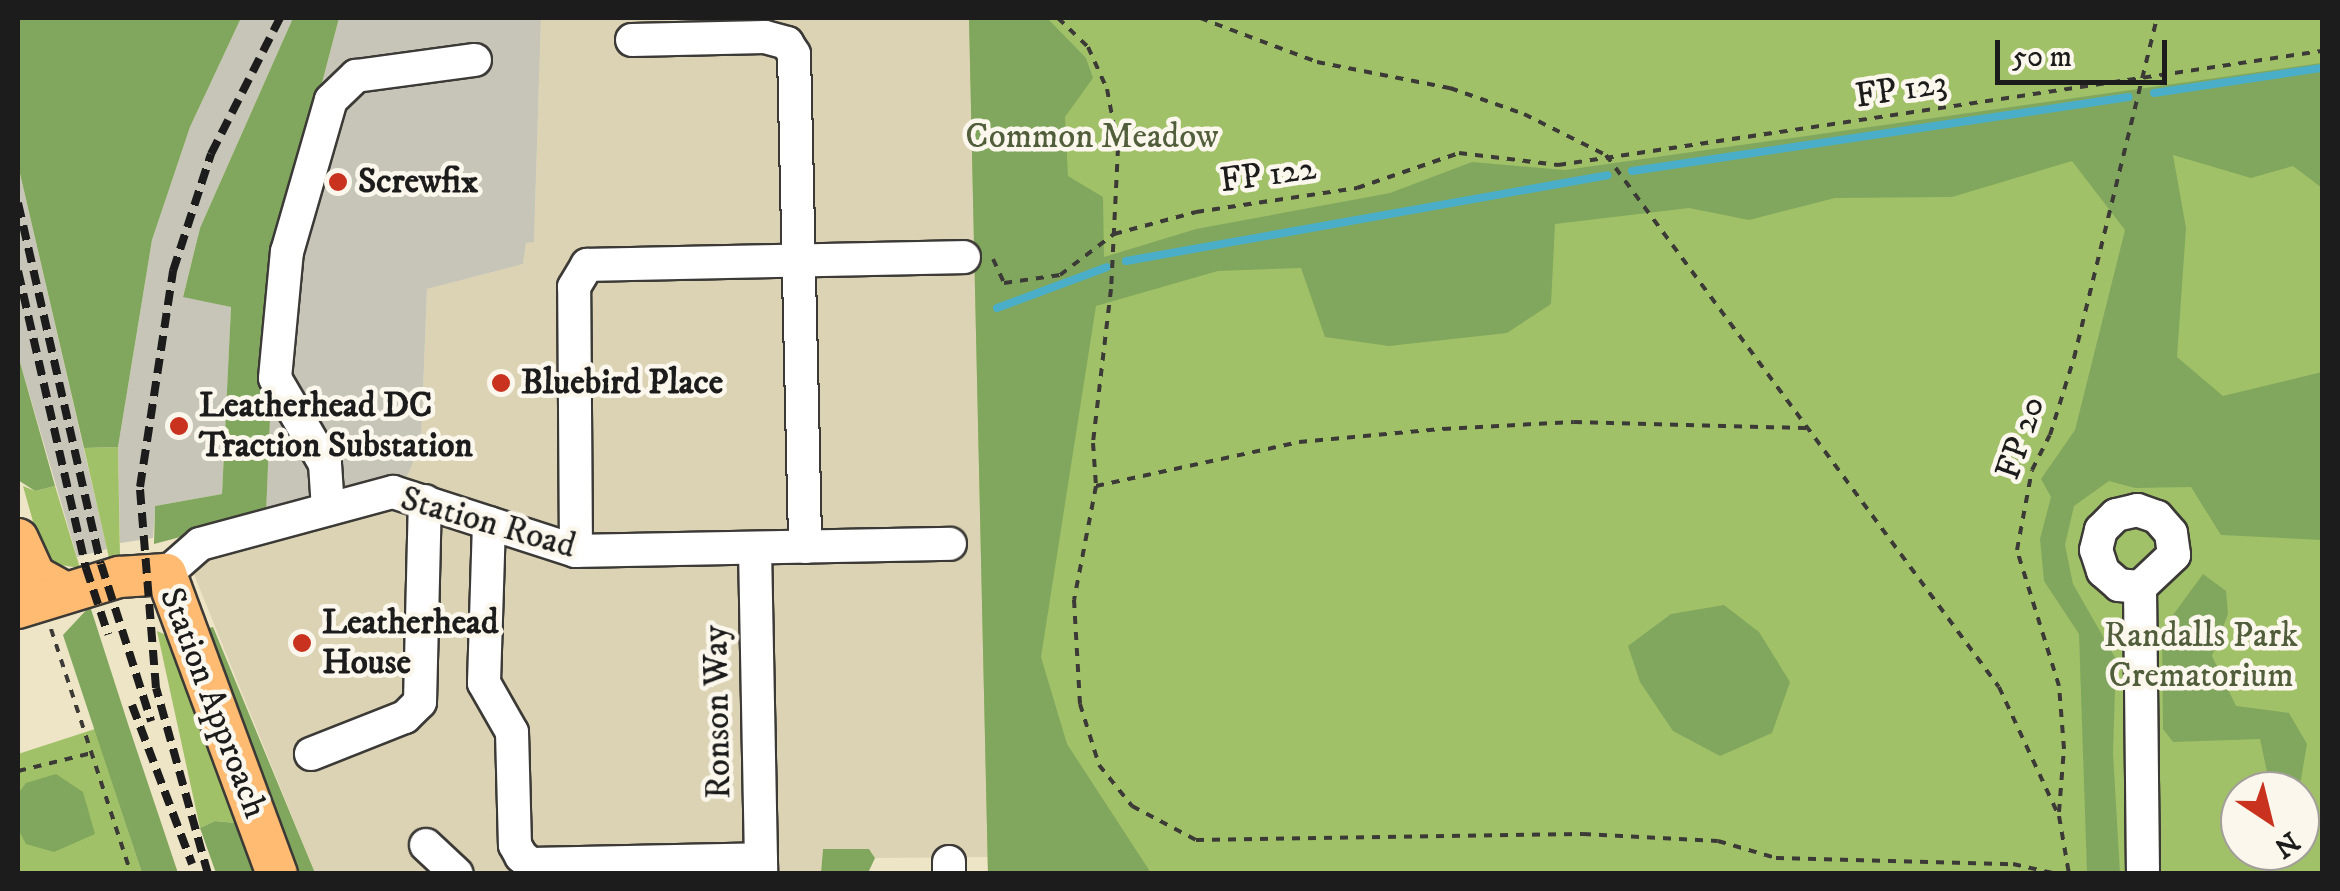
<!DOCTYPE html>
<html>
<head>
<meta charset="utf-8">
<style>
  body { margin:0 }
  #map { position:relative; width:2340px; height:891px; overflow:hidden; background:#eee4c6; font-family:"IM FELL DW Pica",serif }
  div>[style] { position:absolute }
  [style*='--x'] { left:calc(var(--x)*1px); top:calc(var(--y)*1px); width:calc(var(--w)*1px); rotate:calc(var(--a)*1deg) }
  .built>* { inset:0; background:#dbd3b4 }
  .industrial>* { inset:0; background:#c6c5b8 }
  .green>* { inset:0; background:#a1c169 }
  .forest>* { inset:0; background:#80a75d }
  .stream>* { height:8px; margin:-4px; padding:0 4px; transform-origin:4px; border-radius:4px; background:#4aaec9 }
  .path>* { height:4px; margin-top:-2px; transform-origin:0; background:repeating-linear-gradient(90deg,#3c3a36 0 8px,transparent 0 16px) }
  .roads { filter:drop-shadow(2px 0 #3c3a36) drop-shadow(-2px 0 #3c3a36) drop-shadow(0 2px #3c3a36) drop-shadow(0 -2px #3c3a36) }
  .minor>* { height:32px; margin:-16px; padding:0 16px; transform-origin:16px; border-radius:16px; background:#fff }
  .major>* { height:40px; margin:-20px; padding:0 20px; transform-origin:20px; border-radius:20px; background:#febb71 }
  .rail>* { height:8px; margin-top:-4px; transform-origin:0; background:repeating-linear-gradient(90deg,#1c1c1c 0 15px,transparent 0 23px) }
  .dots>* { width:28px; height:28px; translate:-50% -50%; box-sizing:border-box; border:5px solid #fbf7ec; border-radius:50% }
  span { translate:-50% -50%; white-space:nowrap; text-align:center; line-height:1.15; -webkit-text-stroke:9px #fbf7ec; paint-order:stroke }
  .street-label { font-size:35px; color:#1c1c1c }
  .park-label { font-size:35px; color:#515e3b }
  .poi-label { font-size:35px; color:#1c1c1c; font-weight:700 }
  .left { translate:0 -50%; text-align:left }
  .frame { position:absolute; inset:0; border:20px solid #1c1c1c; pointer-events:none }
  .north { position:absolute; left:2220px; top:771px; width:100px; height:100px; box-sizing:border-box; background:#fbf7ec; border:2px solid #a29f99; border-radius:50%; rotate:145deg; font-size:28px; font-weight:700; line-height:40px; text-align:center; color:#1c1c1c }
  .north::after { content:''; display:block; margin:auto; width:35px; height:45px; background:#c8321e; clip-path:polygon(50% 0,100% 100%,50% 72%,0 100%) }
  .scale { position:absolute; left:1995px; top:40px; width:172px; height:45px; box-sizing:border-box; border:5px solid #1c1c1c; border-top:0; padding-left:12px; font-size:30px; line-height:35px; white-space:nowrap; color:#1c1c1c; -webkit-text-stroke:8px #fbf7ec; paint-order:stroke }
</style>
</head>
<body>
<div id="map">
  <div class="built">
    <i style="clip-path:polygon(541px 18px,969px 18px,988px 857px,875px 858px,869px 849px,823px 849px,821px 874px,473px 874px,466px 865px,455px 873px,315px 873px,180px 540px,421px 444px,427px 289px,523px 264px,526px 242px,534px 242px)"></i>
  </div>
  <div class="industrial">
    <i style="clip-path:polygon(241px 18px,293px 18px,200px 228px,183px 296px,231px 307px,222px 494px,155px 506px,153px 538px,120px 543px,118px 447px,152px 240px,190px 127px)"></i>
    <i style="clip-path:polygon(339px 18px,541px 18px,534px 242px,526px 243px,523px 264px,427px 289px,421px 444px,407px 476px,266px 514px,277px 255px)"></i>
    <i style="clip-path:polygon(18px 165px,107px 549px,77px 557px,18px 355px)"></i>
  </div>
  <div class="green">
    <i style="clip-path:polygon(evenodd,969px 18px,2322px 18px,2322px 873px,988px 873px,969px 18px,2240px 791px,2300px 791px,2300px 851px,2240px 851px,2240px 791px)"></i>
    <i style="clip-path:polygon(118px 447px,120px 556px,109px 558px,84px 448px)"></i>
    <i style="clip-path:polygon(23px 486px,35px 491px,55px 486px,80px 568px,54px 564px,41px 550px)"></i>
    <i style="clip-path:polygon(157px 631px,166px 635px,235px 823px,215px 821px,200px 828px)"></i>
    <i style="clip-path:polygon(95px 729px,142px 873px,18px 873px,18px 754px)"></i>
  </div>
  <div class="forest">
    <i style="clip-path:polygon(18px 18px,241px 18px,190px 127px,152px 240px,118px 447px,84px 448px,18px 165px)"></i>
    <i style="clip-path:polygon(293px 18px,339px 18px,277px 255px,266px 514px,154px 544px,155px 506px,222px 494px,231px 307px,183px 297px,200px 228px)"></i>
    <i style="clip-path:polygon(969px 18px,1047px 18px,1086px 58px,1093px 78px,1065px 117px,1068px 176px,1103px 197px,1104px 257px,1196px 229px,1390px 193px,1472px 162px,1565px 170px,2322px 63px,2322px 188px,2293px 166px,2251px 178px,2173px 155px,2186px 228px,2177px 357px,2223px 396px,2322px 372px,2322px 540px,2221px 535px,2191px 487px,2135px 488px,2109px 481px,2074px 506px,2065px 545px,2073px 584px,2116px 659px,2113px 753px,2120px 873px,2087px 873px,2079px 634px,2044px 581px,2040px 539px,2051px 497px,2041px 479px,2075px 430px,2125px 230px,2072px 161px,1952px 197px,1835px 198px,1749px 220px,1689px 208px,1555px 224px,1551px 304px,1507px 333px,1389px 346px,1325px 337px,1301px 268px,1218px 271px,1096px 306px,1041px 657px,1067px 744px,1151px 873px,988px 873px)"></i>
    <i style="clip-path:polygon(18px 355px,55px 486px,35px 491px,18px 480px)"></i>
    <i style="clip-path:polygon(2203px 574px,2226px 591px,2228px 614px,2212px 656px,2236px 706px,2289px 713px,2307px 744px,2299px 791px,2271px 791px,2260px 739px,2173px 742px,2163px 729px,2162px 630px)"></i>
    <i style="clip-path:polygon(1724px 605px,1759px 632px,1790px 682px,1772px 733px,1720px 756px,1673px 731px,1640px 682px,1628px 646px,1671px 614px)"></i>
    <i style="clip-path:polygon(90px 606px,129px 727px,178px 873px,142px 873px,63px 635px)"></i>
    <i style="clip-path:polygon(213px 627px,315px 873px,298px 873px,205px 629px)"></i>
    <i style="clip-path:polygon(56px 774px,83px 792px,95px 834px,54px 852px,26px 844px,18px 829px,18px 794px,26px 783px)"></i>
    <i style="clip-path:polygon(215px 821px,235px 823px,255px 873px,216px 873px,200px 828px)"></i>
    <i style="clip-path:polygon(823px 849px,869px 849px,875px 858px,868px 873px,821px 873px)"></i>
  </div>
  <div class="stream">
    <i style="--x:2154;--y:93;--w:170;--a:-8.5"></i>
    <i style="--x:1632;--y:171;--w:502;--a:-8.47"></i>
    <i style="--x:1126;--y:261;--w:489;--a:-10.1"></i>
    <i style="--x:997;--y:308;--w:117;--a:-20.4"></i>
  </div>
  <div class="path">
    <i style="--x:1058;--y:18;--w:42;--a:44"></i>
    <i style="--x:1088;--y:47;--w:46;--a:65.7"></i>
    <i style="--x:1107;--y:89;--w:60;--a:79.4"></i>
    <i style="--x:1118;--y:148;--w:141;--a:92.8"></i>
    <i style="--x:1111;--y:289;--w:155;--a:96.7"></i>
    <i style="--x:1093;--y:443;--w:43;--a:86"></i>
    <i style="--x:1096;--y:486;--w:116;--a:100.9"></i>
    <i style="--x:1074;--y:600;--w:104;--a:86.7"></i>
    <i style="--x:1080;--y:704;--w:64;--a:72.7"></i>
    <i style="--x:1099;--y:765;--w:53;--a:51.2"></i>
    <i style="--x:1132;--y:806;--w:72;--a:28"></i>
    <i style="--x:1196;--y:840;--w:387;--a:-0.9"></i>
    <i style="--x:1583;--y:834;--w:135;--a:3"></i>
    <i style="--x:1718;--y:841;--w:60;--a:16.3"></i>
    <i style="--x:1776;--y:858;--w:237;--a:1.5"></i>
    <i style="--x:2013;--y:864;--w:45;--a:12.8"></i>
    <i style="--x:1200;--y:18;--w:125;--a:20.6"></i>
    <i style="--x:1317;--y:62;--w:136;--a:11.1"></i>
    <i style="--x:1450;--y:88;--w:78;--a:19.4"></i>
    <i style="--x:1524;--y:114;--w:92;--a:26.6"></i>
    <i style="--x:1606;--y:155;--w:661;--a:53.55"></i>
    <i style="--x:1999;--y:687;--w:142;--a:65.1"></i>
    <i style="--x:2059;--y:816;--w:59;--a:80.2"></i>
    <i style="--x:993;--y:259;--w:26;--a:65"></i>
    <i style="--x:1004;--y:283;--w:57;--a:-8.1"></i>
    <i style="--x:1060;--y:275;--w:68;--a:-37.2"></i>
    <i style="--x:1114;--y:234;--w:85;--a:-15"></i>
    <i style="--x:1196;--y:212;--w:163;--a:-8.5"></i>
    <i style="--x:1357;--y:188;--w:108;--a:-18.9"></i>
    <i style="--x:1459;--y:153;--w:100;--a:6.9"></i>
    <i style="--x:1558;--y:165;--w:772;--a:-8.49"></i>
    <i style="--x:1096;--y:486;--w:208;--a:-12.2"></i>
    <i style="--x:1299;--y:442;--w:145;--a:-5.2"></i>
    <i style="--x:1443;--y:429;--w:131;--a:-3.1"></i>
    <i style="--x:1574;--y:422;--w:237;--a:1.5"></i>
    <i style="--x:51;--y:629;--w:258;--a:71.9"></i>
    <i style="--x:18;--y:771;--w:76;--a:-13.7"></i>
    <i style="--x:2059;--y:812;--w:63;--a:-85.5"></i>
    <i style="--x:2064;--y:749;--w:63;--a:-94.5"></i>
    <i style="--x:2059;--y:686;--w:142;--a:-107.2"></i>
    <i style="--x:2017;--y:550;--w:81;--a:-79.4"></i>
    <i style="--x:2032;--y:470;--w:39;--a:-63"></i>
    <i style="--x:2050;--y:435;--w:81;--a:-72.7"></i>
    <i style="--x:2074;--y:358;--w:350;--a:-76.3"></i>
  </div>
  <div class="roads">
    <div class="minor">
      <i style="--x:632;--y:40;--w:133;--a:-1.3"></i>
      <i style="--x:765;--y:37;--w:23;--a:15"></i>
      <i style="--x:787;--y:43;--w:13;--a:58"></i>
      <i style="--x:794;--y:54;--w:493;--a:88.7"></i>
      <i style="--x:328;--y:509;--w:45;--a:-93.8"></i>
      <i style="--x:325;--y:464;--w:99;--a:-120.2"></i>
      <i style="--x:275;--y:378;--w:127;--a:-84.6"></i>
      <i style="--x:287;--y:252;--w:158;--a:-73.9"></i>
      <i style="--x:331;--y:100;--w:35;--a:-44"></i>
      <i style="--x:356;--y:76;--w:120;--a:-7.7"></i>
      <i style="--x:489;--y:523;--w:160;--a:91.8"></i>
      <i style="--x:484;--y:683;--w:56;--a:60.3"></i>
      <i style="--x:512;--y:732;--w:113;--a:88.5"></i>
      <i style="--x:515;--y:845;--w:13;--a:61"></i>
      <i style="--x:521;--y:856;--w:13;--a:39"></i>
      <i style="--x:531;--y:864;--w:230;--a:-1.2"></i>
      <i style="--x:755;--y:548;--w:326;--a:88.9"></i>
      <i style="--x:576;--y:551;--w:264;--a:-90.4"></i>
      <i style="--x:574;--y:287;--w:26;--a:-59"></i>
      <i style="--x:587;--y:265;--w:377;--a:-1.2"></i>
      <i style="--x:166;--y:574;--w:45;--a:-41.4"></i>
      <i style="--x:200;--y:544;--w:200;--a:-15.1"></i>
      <i style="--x:393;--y:492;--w:192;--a:17.9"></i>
      <i style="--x:576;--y:551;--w:374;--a:-1.1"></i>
      <i style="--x:2140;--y:587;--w:21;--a:-175"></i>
      <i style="--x:2119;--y:585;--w:21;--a:-139"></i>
      <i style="--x:2103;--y:571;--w:22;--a:-108"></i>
      <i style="--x:2096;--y:550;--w:21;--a:-76"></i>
      <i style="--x:2101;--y:530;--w:21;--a:-45"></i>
      <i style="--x:2116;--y:515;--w:22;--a:-13"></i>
      <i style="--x:2137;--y:510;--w:21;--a:19"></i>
      <i style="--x:2157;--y:517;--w:21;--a:49"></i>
      <i style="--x:2171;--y:533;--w:22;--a:82"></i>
      <i style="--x:2174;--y:555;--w:47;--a:136.7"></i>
      <i style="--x:2140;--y:587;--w:287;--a:89.4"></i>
      <i style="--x:311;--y:754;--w:101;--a:-21.5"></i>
      <i style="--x:405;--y:717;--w:21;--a:-45"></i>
      <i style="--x:420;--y:702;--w:201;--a:-88.6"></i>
      <i style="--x:426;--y:845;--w:42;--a:43.1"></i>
      <i style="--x:949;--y:862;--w:12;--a:90"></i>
    </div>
    <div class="major">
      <i style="--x:18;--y:539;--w:41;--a:65.3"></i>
      <i style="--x:35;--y:576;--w:31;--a:29"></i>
      <i style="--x:18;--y:608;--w:106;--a:-17.1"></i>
      <i style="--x:119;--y:577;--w:47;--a:-3.7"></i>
      <i style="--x:166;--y:574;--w:320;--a:69.7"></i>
    </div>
  </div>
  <div class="rail">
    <i style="--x:18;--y:203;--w:370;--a:77.1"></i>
    <i style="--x:101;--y:564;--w:165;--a:72.3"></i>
    <i style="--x:18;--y:271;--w:305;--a:77.1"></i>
    <i style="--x:86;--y:568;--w:70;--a:71.6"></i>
    <i style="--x:132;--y:705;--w:170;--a:69.3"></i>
    <i style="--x:208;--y:874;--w:193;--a:-105.6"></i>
    <i style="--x:156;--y:688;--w:202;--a:-94.6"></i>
    <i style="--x:140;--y:487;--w:219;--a:-81.3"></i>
    <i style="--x:173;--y:271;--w:123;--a:-72"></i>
    <i style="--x:211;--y:154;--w:153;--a:-63.1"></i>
  </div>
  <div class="dots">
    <i style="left:338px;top:182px;background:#c8321e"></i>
    <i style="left:501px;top:383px;background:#c8321e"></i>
    <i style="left:179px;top:426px;background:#c8321e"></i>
    <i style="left:302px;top:643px;background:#c8321e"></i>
  </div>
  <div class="street-label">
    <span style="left:1901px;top:90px;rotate:-9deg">FP 123</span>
    <span style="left:1268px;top:175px;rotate:-8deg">FP 122</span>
    <span style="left:2021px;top:438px;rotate:-71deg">FP 20</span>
    <span style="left:488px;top:523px;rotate:16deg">Station Road</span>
    <span style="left:213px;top:703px;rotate:69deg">Station Approach</span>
    <span style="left:718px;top:712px;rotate:-91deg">Ronson Way</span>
  </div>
  <div class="park-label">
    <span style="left:1092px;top:137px">Common Meadow</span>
    <span style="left:2201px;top:656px">Randalls Park<br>Crematorium</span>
  </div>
  <div class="poi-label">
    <span class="left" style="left:358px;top:182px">Screwfix</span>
    <span class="left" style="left:521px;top:383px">Bluebird Place</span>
    <span class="left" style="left:199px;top:426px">Leatherhead DC<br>Traction Substation</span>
    <span class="left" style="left:322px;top:643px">Leatherhead<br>House</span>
  </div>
  <div class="frame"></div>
  <div class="north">N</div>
  <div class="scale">50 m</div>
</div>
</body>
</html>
